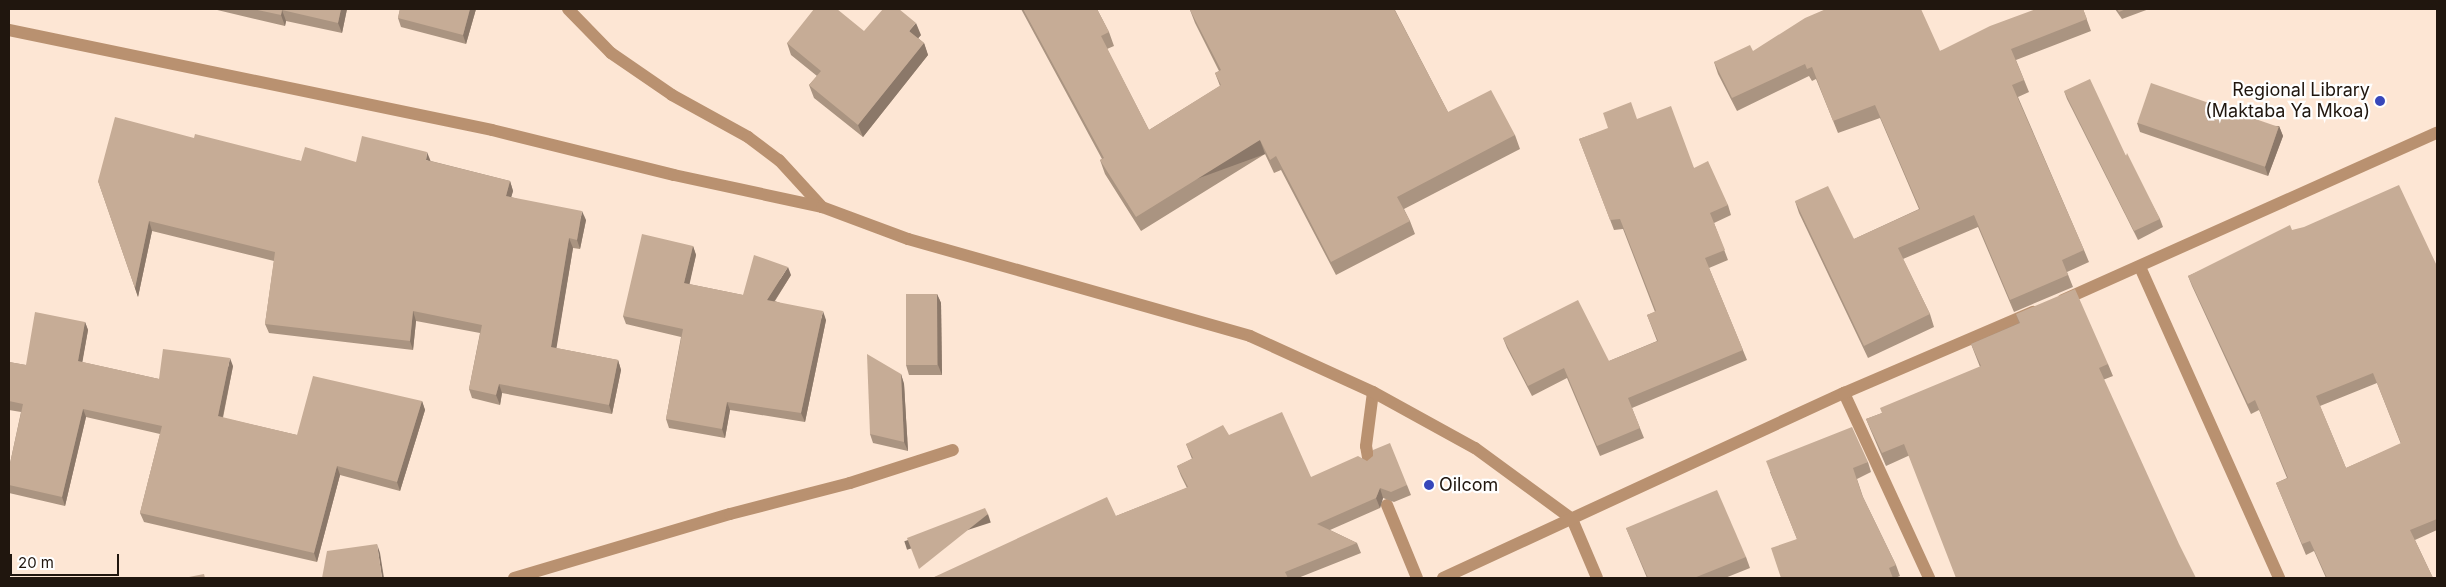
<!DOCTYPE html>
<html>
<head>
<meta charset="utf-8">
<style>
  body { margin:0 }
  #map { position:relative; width:2446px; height:587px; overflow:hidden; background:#fde6d4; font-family:Inter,sans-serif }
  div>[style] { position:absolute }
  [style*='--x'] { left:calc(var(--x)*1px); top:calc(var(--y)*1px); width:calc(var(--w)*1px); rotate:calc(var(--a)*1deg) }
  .service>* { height:12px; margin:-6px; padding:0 6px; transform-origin:6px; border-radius:6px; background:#b99170 }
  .minor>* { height:12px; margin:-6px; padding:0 6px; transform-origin:6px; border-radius:6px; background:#b99170 }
  .wall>* { inset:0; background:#aa9481 }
  .shaded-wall>* { inset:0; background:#8b7869; transform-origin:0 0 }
  .building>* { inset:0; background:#c6ac96; transform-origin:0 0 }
  .dots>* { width:14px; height:14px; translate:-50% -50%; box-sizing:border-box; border:2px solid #fff; border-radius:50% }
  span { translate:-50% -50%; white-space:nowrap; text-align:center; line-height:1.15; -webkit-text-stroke:4.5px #fff; paint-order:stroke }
  .poi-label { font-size:18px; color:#20160e }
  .right { translate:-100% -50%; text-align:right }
  .left { translate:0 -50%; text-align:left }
  .frame { position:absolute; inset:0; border:10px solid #20160e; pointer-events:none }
  .scale { position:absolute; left:10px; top:554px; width:109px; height:22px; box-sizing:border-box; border:2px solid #20160e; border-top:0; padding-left:6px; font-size:15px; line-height:18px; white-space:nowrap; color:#20160e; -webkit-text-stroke:4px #fff; paint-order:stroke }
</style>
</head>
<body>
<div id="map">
  <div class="service">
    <i style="--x:1369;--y:463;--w:17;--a:-100"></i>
    <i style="--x:1366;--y:446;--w:54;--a:-82.6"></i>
    <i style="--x:1387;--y:505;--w:79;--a:67.7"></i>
  </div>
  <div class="minor">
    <i style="--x:568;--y:9;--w:62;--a:45.7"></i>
    <i style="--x:611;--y:53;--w:74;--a:34.5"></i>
    <i style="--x:672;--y:95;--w:87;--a:28.9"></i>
    <i style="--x:748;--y:137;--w:39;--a:37"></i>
    <i style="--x:779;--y:160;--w:64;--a:47.5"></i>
    <i style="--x:9;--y:30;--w:493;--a:11.7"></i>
    <i style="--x:492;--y:130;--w:187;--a:13.9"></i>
    <i style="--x:674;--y:175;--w:151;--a:12.2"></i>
    <i style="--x:822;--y:207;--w:92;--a:20.4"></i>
    <i style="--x:908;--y:239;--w:355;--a:15.8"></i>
    <i style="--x:1250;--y:336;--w:135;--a:24.5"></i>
    <i style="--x:1373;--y:392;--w:116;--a:28.8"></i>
    <i style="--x:1475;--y:448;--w:120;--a:36.2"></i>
    <i style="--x:1572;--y:519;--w:64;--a:67"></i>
    <i style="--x:2140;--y:267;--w:341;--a:65.9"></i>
    <i style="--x:2063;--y:300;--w:410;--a:-24.1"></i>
    <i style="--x:1844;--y:393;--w:204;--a:65.3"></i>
    <i style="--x:514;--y:578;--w:225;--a:-16.5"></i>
    <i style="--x:730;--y:514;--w:124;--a:-14.5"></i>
    <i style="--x:850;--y:483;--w:108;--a:-17.8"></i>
    <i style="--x:1443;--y:578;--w:442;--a:-24.8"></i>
    <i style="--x:1844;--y:393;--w:206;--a:-23.2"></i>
  </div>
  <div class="wall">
    <i style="clip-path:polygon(213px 9px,347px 9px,342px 33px,286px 21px,285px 26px)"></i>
    <i style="clip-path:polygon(400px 9px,476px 9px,466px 44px,401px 27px,398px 18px)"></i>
    <i style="clip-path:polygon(1021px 9px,1097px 9px,1109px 32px,1114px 46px,1107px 49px,1149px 130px,1220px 86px,1215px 73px,1219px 71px,1195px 23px,1190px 10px,1191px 9px,1398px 9px,1395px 10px,1448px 112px,1515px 135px,1520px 149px,1404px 209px,1410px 221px,1415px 234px,1336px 275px,1281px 170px,1274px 173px,1265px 154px,1141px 231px,1105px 174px,1100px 160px,1102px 159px)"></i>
    <i style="clip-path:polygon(2083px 9px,2091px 31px,2016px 60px,2029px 92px,2018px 97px,2084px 250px,2089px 262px,2067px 272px,2073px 287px,2014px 312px,1978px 227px,1903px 259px,1930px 314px,1934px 327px,1868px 358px,1799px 213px,1795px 201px,1854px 239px,1919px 209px,1880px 118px,1838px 133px,1816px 79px,1812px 81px,1809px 76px,1737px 111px,1718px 74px,1714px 62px,1753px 51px,1940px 51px)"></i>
    <i style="clip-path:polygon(2115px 9px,2149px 9px,2122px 19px)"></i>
    <i style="clip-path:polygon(864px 31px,921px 35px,918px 38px,924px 43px,928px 55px,863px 137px,814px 98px,809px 85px,817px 76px,791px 55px,787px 43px)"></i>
    <i style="clip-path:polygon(2064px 91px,2126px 156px,2160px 219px,2163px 227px,2138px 240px,2067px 99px)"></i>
    <i style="clip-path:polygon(1637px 119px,1694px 168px,1728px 205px,1731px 215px,1714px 223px,1728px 260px,1709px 268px,1747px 360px,1632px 408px,1644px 438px,1600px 456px,1567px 378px,1532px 396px,1507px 348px,1503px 338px,1609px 361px,1657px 341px,1647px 315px,1655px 312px,1623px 229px,1614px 230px,1579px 139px)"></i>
    <i style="clip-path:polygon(2137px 123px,2279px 126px,2283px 136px,2268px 176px,2140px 132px)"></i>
    <i style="clip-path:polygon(194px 138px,301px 161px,356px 162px,431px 161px,510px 181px,513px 191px,511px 197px,586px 220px,580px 249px,573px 248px,556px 348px,618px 360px,621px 370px,612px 414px,502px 393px,500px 405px,472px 398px,469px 389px,480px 333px,416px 321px,413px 350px,269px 333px,265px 324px,274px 261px,152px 231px,138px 297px,98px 181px)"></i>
    <i style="clip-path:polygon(evenodd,2292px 230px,2437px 266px,2437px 530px,2415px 540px,2433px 578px,2326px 578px,2314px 551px,2306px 555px,2276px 483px,2287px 478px,2259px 410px,2251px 414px,2192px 286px,2188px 276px,2292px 230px,2377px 383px,2401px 444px,2346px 468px,2320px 406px,2377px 383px)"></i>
    <i style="clip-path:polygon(693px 246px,696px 255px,689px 284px,743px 295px,791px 275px,775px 301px,826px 320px,805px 422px,730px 410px,725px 438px,669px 428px,666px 419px,681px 337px,626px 324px,623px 316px)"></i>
    <i style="clip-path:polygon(937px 294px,941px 303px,942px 375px,909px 375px,906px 365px)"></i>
    <i style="clip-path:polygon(2016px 314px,2108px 364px,2113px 376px,1908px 456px,1886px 466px,1871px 431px,1866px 419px,1882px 413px,1980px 367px,1971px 344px,2019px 323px)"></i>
    <i style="clip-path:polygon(85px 322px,88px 330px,82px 362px,159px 379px,233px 366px,223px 418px,297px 435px,422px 401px,425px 410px,400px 491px,340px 475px,317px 562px,144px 522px,140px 513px,160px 434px,86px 417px,65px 506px,9px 493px,9px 468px,21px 412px,9px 410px,9px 362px,26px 365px)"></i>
    <i style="clip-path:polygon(901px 374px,904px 384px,908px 451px,873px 443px,870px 434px)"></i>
    <i style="clip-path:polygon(1229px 435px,1311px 477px,1407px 485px,1411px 495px,1394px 502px,1383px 498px,1380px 508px,1330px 530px,1357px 543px,1361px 553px,1298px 578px,932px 578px,1116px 516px,1187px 488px,1181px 476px,1177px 466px,1192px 459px,1186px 444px)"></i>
    <i style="clip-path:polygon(1868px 462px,1871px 472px,1857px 479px,1863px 497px,1896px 565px,1900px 576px,1895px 578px,1781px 578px,1797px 539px,1770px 472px)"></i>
    <i style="clip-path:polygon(1626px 528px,1746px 557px,1750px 568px,1725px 578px,1647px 578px)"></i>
  </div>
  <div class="shaded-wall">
    <i style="clip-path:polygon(341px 9px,347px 9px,342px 33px,338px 23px)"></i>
    <i style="clip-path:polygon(470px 9px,476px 9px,466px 44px,463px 35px)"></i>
    <i style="clip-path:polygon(282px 10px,286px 21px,285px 26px,281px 15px)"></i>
    <i style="clip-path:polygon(916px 23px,921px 35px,914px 43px,909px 31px)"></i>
    <i style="clip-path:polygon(924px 43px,928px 55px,863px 137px,858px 125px)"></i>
    <i style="clip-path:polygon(2279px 126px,2283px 136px,2268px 176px,2265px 167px)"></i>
    <i style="left:1260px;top:140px;width:15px;height:146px;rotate:70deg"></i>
    <i style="clip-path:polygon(427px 152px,431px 162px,426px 160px)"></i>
    <i style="clip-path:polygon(510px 181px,513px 191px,509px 205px,506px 196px)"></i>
    <i style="clip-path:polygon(582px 211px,586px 220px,580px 249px,577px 240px)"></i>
    <i style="clip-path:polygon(149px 221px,152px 231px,138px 297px,135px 288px)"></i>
    <i style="clip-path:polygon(569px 238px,573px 248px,555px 357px,551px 347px)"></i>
    <i style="clip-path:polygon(693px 246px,696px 255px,688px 291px,684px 283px)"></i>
    <i style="clip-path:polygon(788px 267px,791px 275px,770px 308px,767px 300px)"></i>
    <i style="clip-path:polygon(937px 294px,941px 303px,942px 375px,938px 365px)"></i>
    <i style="clip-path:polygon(413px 311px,416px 321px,413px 350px,410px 341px)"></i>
    <i style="clip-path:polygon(823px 311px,826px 320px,805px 422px,801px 413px)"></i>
    <i style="clip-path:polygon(85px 322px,88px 330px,81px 370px,78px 361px)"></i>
    <i style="clip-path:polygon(230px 358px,233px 366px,221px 425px,218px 416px)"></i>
    <i style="clip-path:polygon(618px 360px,621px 370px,612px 414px,609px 405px)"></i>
    <i style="clip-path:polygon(901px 374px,904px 384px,908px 451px,904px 442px)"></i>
    <i style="clip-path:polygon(499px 384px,502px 393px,500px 405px,496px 395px)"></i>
    <i style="clip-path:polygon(422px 401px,425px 410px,400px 491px,397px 482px)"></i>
    <i style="clip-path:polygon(727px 402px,730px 410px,725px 438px,722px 429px)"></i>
    <i style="clip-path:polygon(83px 409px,86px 417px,65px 506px,62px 497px)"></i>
    <i style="clip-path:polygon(337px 466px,340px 475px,317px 562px,314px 553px)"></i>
    <i style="clip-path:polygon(1380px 488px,1383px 498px,1380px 508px,1376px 498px)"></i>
    <i style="left:988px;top:514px;width:9px;height:88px;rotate:72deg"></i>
    <i style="clip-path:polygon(377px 544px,380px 553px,384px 578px,382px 578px)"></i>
  </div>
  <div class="building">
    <i style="clip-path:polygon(253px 9px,341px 9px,338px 23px,282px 10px,281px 15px)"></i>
    <i style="clip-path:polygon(400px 9px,470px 9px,463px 35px,398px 18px)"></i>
    <i style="clip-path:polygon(814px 9px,837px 9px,864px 31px,883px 9px,899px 9px,916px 23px,909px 31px,924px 43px,858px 125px,809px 85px,821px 71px,787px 43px)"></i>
    <i style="clip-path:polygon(1023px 9px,1097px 9px,1109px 32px,1101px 36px,1149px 130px,1221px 85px,1215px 73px,1221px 70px,1190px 10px,1191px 9px,1394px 9px,1448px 112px,1491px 90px,1515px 135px,1397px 197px,1410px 221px,1331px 262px,1276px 156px,1270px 160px,1260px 140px,1136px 217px,1100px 160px,1104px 158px)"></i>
    <i style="clip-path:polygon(1826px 9px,1903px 9px,1904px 10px,1907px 9px,1921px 9px,1940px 51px,1990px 26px,2036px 9px,2083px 9px,2087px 19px,2011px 49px,2024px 80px,2012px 85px,2084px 250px,2062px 260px,2068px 275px,2010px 300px,1974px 215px,1898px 248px,1930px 314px,1864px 346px,1795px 201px,1828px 186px,1854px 239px,1920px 209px,1875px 105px,1833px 121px,1812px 67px,1807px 69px,1805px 64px,1732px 98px,1714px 62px,1750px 45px,1753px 51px,1805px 18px)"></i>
    <i style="clip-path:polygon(2117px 9px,2126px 9px,2119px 12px)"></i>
    <i style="clip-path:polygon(2090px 79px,2126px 156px,2127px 153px,2160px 219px,2134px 231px,2064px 91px)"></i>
    <i style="left:2151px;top:83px;width:135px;height:42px;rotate:19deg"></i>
    <i style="clip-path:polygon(1631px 102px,1637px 119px,1671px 106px,1694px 168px,1708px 161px,1728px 205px,1710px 213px,1725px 250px,1705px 258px,1743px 350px,1628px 398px,1640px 428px,1597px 446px,1564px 368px,1528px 386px,1503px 338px,1578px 300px,1609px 361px,1658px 341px,1647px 315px,1656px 311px,1620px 219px,1610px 220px,1579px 139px,1608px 128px,1603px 113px)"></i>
    <i style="clip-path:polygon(115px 117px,194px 138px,195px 134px,301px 161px,305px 147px,356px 162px,362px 136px,427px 152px,426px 160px,510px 181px,506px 196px,582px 211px,577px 240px,569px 238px,551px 347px,618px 360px,609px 405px,499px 384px,496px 395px,469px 389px,482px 325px,413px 311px,410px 341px,265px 324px,275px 252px,149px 221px,135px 288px,98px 181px)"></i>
    <i style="clip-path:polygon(evenodd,2399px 185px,2437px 266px,2437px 519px,2410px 530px,2433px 578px,2327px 578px,2310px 541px,2302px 544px,2276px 483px,2288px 478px,2255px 400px,2248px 404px,2188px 276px,2290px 225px,2292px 230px,2304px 227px,2399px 185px,2373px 373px,2401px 443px,2346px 468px,2316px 396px,2373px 373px)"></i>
    <i style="clip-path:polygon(642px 234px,693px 246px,684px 283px,743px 295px,754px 255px,788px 267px,767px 300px,823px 311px,801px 413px,727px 402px,722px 429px,666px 419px,683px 329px,623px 316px)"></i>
    <i style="clip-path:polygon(2075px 289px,2108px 364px,2099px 368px,2179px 544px,2196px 578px,1956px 578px,1904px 444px,1882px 453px,1866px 419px,1882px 413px,1880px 408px,1981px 366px,1971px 344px,2020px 323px,2016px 314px)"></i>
    <i style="left:906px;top:294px;width:31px;height:71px"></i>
    <i style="clip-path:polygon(35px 312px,85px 322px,78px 361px,159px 379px,163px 349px,230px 358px,218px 416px,297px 435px,313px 376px,422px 401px,397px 482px,337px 466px,314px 553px,140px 513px,162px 426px,83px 409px,62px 497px,9px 485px,9px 468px,23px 404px,9px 401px,9px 362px,26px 365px)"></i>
    <i style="clip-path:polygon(867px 354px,901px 374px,904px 442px,870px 434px)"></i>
    <i style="clip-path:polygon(1282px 412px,1311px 477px,1358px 456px,1367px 461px,1373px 456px,1373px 450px,1390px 443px,1407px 485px,1391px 492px,1380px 488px,1376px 498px,1317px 524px,1357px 543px,1285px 572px,1288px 578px,932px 578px,1107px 497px,1116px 516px,1188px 487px,1177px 466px,1193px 458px,1186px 444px,1223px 425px,1229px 435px)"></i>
    <i style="clip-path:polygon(1852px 427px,1868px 462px,1853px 468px,1862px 495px,1896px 565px,1889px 568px,1893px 578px,1781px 578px,1771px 548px,1797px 539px,1766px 461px)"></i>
    <i style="clip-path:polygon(1717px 490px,1746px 557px,1694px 578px,1648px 578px,1626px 528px)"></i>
    <i style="clip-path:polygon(985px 508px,988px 514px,919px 569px,907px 538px)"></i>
    <i style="clip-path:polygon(377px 544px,382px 578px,322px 578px,327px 551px)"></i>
    <i style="clip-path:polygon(204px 574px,205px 578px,184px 578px)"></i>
  </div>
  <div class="dots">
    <i style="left:2380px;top:101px;background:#3747ba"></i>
    <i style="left:1429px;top:485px;background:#3747ba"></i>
  </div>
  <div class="poi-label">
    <span class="right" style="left:2370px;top:101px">Regional Library<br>(Maktaba Ya Mkoa)</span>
    <span class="left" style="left:1439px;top:485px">Oilcom</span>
  </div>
  <div class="frame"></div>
  <div class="scale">20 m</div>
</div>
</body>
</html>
